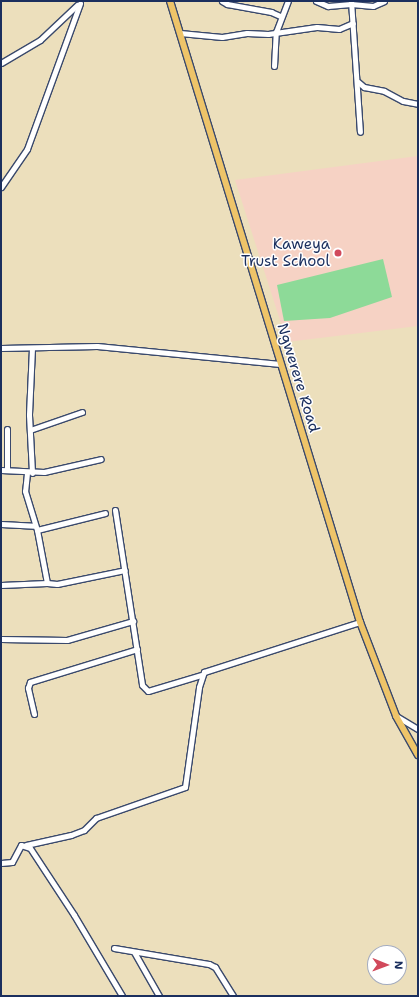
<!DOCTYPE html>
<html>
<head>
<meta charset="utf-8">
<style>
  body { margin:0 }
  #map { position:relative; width:419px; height:997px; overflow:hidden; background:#ecdfbc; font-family:"Shantell Sans",sans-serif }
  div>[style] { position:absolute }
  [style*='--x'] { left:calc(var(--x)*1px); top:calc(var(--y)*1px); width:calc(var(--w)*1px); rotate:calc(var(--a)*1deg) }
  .built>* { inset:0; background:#f6d2c4 }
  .green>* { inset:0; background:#8dda98 }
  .roads { filter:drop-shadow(1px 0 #3a496c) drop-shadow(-1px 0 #3a496c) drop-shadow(0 1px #3a496c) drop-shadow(0 -1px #3a496c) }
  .minor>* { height:5px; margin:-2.5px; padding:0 2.5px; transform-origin:2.5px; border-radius:2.5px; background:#fff }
  .major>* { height:6px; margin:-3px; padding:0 3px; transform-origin:3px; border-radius:3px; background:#eec469 }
  .dots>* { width:11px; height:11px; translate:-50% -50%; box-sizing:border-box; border:2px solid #fff; border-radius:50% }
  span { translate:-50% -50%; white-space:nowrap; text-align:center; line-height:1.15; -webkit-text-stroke:3px #fff; paint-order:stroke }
  .poi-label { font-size:15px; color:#1b2f5e }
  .right { translate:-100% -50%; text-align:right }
  .street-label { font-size:15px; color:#1b2f5e }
  .frame { position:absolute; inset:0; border:2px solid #1b2f5e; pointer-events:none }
  .north { position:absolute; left:367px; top:945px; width:40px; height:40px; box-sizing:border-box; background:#fff; border:1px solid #a4acbf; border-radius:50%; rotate:91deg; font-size:11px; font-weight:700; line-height:16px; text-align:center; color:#1b2f5e }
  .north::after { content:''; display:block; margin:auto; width:14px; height:18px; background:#d1495b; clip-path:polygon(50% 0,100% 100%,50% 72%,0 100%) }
</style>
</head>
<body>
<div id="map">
  <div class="built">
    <i style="clip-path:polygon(418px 156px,418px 326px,287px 342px,235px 180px)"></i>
  </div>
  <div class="green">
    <i style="clip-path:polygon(383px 259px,392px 297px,330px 318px,284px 321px,277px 285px)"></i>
  </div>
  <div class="roads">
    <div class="minor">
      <i style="--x:222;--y:1;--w:6;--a:31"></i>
      <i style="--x:227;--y:4;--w:45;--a:10.3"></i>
      <i style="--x:271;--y:12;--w:10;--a:24"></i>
      <i style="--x:316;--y:1;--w:13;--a:23"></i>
      <i style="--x:328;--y:6;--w:23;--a:-5"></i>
      <i style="--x:351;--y:4;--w:22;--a:5"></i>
      <i style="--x:373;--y:6;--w:12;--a:-24"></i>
      <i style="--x:351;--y:1;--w:131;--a:86.1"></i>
      <i style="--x:180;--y:33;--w:42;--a:5.4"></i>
      <i style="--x:222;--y:37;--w:25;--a:-9"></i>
      <i style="--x:247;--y:33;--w:21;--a:3"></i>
      <i style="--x:268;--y:34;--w:49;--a:-8.1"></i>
      <i style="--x:317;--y:27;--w:22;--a:5"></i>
      <i style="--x:339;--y:29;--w:15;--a:-23"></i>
      <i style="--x:1;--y:63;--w:45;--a:-30.5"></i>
      <i style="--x:40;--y:40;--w:51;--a:-43.4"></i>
      <i style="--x:274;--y:66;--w:34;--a:-87"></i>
      <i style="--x:276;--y:32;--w:33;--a:-69"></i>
      <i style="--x:358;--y:82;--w:8;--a:40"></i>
      <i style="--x:364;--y:87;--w:20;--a:11"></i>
      <i style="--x:384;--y:91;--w:21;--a:28"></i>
      <i style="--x:403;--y:101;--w:15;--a:11"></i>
      <i style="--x:1;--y:187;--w:46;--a:-55.6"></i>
      <i style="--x:27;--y:149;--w:155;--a:-70"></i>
      <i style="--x:1;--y:348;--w:96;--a:-1.2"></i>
      <i style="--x:97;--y:346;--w:184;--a:5.6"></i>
      <i style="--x:32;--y:348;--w:67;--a:92.6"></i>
      <i style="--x:29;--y:415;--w:58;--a:87"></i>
      <i style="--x:7;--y:429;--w:41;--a:90"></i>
      <i style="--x:30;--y:430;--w:55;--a:-19.1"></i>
      <i style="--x:1;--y:470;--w:43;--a:2.7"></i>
      <i style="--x:44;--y:472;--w:58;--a:-12.8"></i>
      <i style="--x:27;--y:473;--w:18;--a:96"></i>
      <i style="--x:25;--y:491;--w:41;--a:72.9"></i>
      <i style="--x:37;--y:530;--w:54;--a:79.3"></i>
      <i style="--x:47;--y:583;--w:10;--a:6"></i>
      <i style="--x:57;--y:584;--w:69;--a:-11.6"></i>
      <i style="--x:115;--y:510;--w:177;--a:81.2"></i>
      <i style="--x:142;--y:685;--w:8;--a:45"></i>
      <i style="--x:148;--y:691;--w:55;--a:-16.8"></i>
      <i style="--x:1;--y:524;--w:33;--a:3"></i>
      <i style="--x:37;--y:530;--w:70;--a:-14"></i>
      <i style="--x:1;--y:585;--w:46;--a:-2.5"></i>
      <i style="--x:1;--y:639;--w:66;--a:0.9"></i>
      <i style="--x:67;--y:640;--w:69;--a:-16.1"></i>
      <i style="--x:34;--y:714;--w:27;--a:-103"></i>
      <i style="--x:28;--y:688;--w:6;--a:-72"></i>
      <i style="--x:30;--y:682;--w:112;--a:-17.1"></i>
      <i style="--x:396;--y:716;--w:26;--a:31"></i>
      <i style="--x:26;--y:845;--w:46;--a:-12.5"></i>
      <i style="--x:71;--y:835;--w:14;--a:-21"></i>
      <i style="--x:84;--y:830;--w:17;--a:-45"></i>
      <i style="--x:96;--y:818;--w:94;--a:-19.2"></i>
      <i style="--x:185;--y:787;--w:101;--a:-82"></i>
      <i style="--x:199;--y:687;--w:16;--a:-72"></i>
      <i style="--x:204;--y:672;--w:164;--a:-17.8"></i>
      <i style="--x:1;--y:863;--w:11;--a:-5"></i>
      <i style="--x:12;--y:862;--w:19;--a:-62"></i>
      <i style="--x:21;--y:845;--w:9;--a:18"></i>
      <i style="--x:30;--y:848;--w:80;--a:56.7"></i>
      <i style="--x:74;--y:915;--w:94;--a:59.3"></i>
      <i style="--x:114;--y:948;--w:96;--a:9.6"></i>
      <i style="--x:209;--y:964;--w:7;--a:27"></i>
      <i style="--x:215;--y:967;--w:34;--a:58"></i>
      <i style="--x:134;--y:952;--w:51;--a:60.4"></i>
    </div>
    <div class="major">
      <i style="--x:170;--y:1;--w:649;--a:72.99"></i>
      <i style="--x:360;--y:622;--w:101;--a:69"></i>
      <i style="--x:396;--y:716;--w:45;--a:60.6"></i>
    </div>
  </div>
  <div class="dots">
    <i style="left:338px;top:253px;background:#d1495b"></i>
  </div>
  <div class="poi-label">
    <span class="right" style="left:330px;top:253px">Kaweya<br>Trust School</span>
  </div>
  <div class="street-label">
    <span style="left:298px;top:378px;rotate:73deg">Ngwerere Road</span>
  </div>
  <div class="frame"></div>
  <div class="north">N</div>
</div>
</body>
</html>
